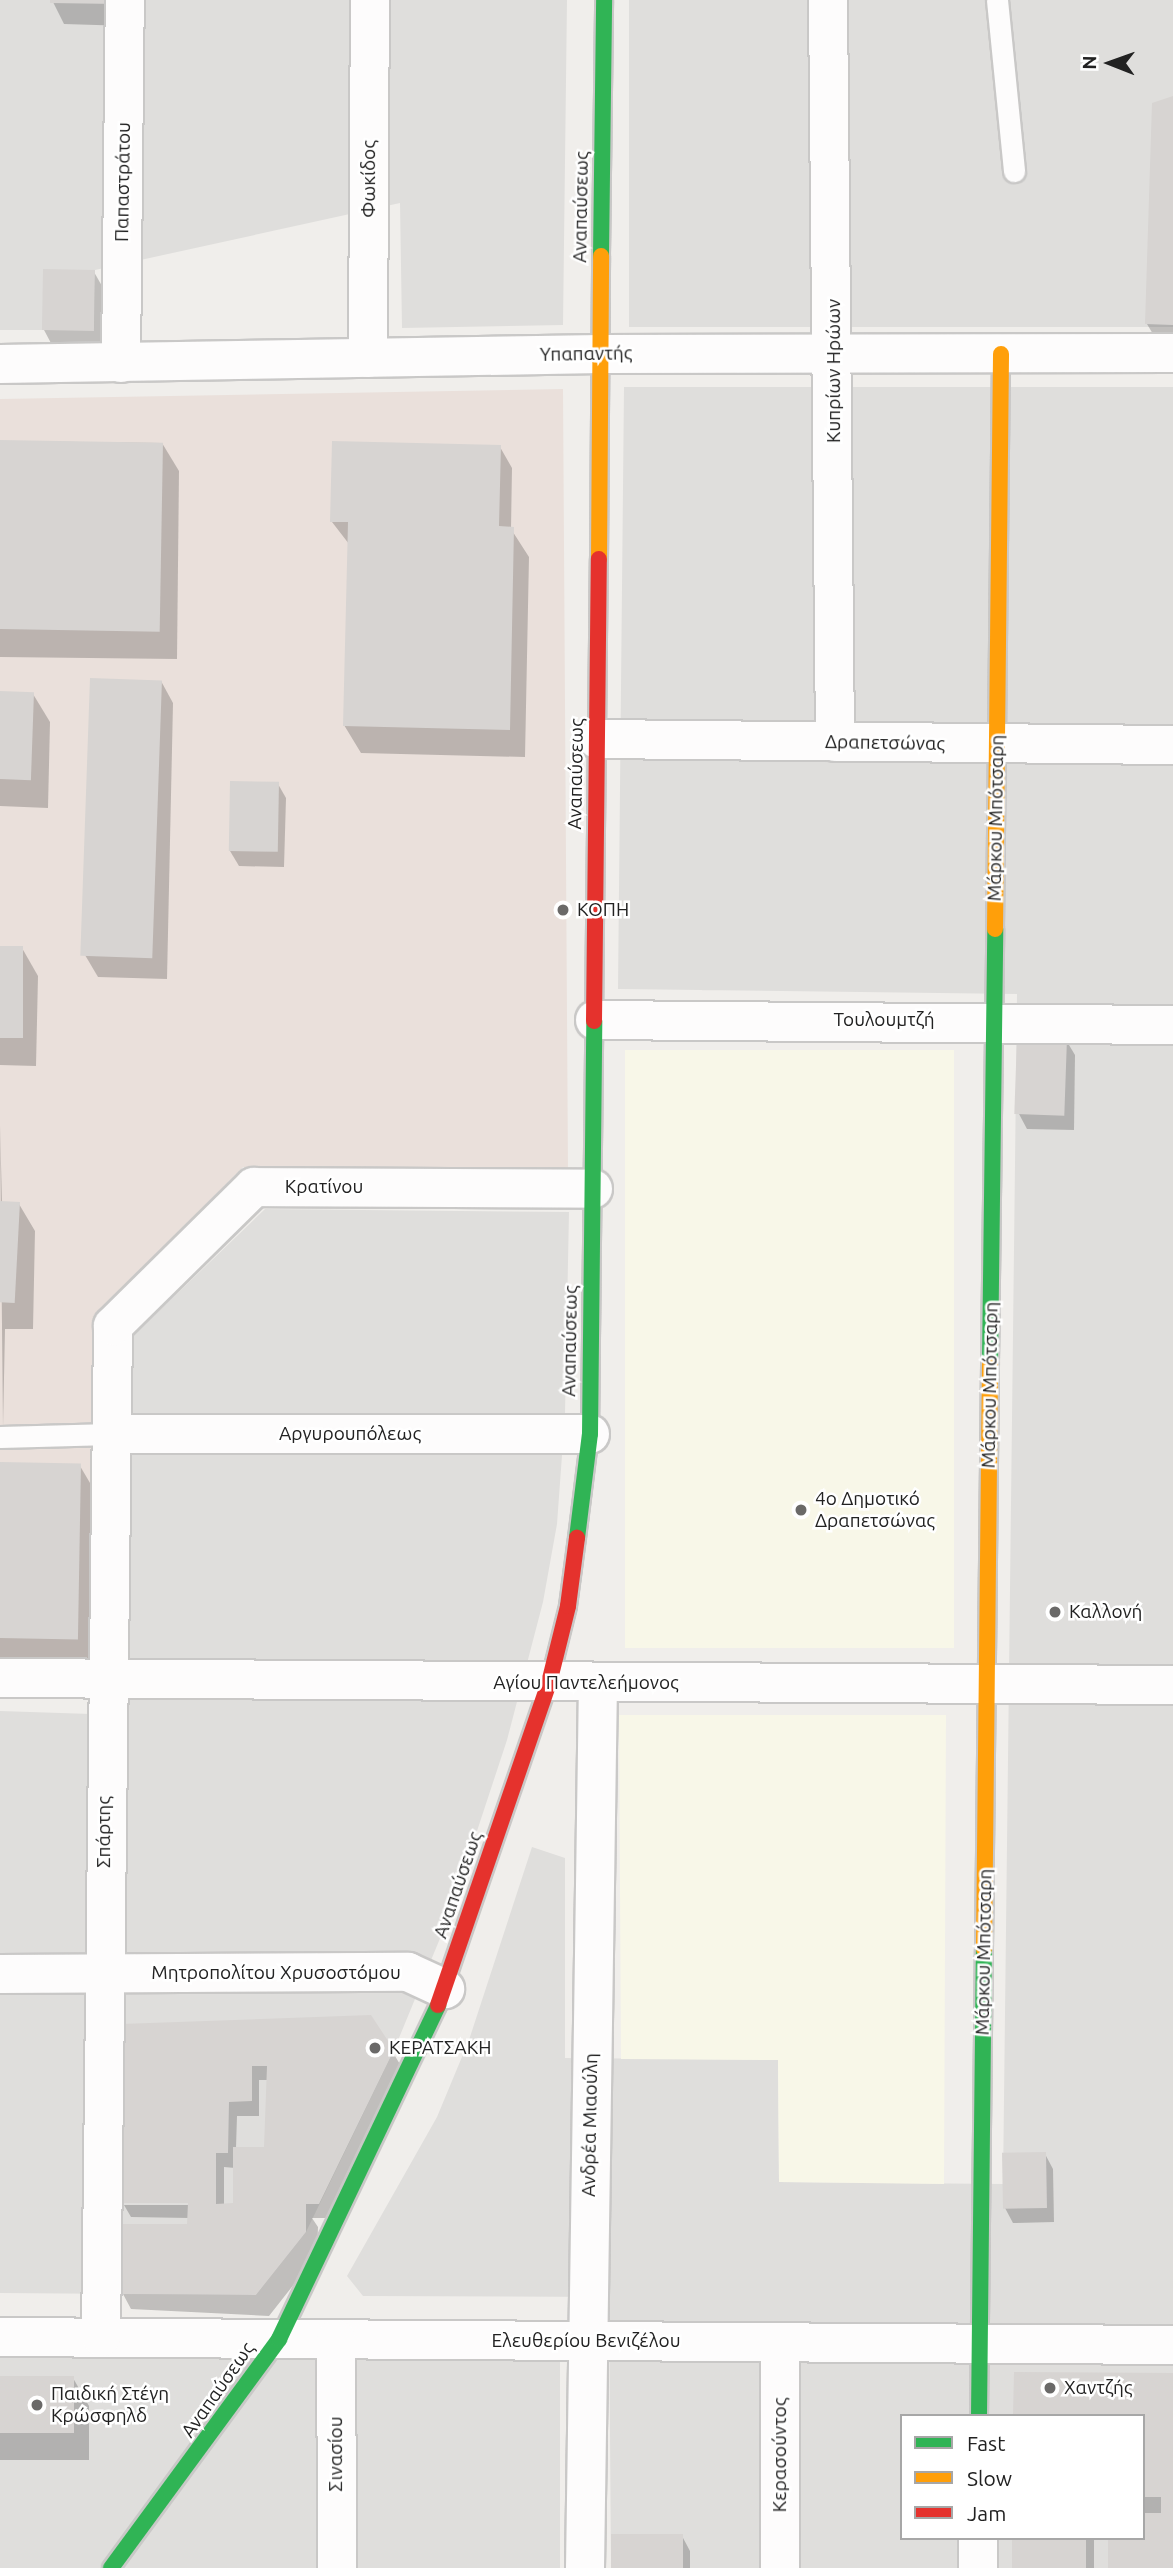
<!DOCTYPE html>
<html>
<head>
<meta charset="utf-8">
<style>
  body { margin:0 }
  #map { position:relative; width:1173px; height:2568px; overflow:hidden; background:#f0eeeb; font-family:Ubuntu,sans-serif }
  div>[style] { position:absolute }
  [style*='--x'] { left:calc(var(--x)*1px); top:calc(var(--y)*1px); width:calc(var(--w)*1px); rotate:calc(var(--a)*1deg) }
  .residential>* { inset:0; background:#dfdedc; transform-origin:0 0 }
  .education>* { inset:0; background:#f8f7e8; transform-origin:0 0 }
  .military>* { inset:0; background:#eae0db }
  .shadow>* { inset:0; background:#0003; transform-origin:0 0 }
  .building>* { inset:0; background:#d7d4d2; transform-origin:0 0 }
  .roads { filter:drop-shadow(2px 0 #c9c8c7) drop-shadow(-2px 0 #c9c8c7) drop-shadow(0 2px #c9c8c7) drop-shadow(0 -2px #c9c8c7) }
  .lane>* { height:21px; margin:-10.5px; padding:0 10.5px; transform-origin:10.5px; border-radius:10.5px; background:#fdfcfc }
  .street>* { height:38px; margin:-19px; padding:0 19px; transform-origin:19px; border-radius:19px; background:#fdfcfc }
  .fast>* { height:16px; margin:-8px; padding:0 8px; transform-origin:8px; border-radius:8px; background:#30b455 }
  .slow>* { height:16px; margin:-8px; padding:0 8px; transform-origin:8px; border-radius:8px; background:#ff9f0a }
  .jam>* { height:16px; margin:-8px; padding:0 8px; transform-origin:8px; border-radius:8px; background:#e5322d }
  .dots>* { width:19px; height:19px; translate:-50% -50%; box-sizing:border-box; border:4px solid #fff; border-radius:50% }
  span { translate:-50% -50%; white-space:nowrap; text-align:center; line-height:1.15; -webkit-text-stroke:5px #fff; paint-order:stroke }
  .street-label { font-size:19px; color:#222 }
  .poi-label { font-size:19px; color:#222 }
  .left { translate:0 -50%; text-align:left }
  .legend { position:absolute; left:900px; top:2414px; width:245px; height:126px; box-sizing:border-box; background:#fff; border:2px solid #a7a7a7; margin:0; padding:9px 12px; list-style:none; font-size:21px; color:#222 }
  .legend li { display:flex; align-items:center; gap:14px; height:35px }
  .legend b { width:35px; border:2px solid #a7a7a7 }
  .north { position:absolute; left:1075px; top:28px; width:70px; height:70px; -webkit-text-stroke:5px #fff; paint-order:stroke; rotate:271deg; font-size:19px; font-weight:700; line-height:28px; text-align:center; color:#222 }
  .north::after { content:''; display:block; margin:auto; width:24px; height:32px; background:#222; clip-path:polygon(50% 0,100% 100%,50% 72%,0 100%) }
</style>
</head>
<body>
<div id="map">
  <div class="residential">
    <i style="clip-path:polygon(0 0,567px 0,563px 325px,402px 328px,400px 203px,95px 270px,94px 330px,0 330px)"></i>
    <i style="left:629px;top:0;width:544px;height:327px"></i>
    <i style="clip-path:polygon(evenodd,624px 387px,1173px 387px,1173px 2568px,611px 2568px,609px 2297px,363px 2296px,347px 2276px,437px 2117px,469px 2040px,532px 1847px,565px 1858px,565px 2058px,778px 2060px,779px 2182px,1003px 2184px,1017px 994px,618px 989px,624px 387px,902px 2416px,1143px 2416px,1143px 2538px,902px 2538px,902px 2416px)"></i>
    <i style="clip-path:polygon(265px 1209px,569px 1212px,565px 1414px,557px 1524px,543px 1602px,507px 1740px,448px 1919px,394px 2050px,306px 2232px,256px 2295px,0 2293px,0 1711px,121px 1715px,131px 1338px)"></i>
    <i style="left:0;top:2346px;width:560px;height:222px"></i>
  </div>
  <div class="education">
    <i style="left:625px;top:1050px;width:329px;height:598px"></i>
    <i style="clip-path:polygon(619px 1715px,946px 1715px,944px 2184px,779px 2182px,778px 2060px,621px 2059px)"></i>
  </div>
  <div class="military">
    <i style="clip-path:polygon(563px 389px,568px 1170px,243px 1167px,96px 1313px,88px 1662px,0 1660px,0 399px)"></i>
  </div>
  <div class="shadow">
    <i style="clip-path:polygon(52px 0,129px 0,128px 26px,64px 24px)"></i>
    <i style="clip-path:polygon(1173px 98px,1173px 346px,1160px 346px,1147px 324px)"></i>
    <i style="clip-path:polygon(94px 272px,102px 286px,102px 344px,52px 345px,44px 330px)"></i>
    <i style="clip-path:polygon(0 441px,162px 443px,179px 471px,177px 659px,0 657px)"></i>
    <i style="clip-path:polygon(500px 447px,512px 468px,511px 529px,529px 557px,525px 757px,361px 753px,344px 725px,349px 544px,332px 522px)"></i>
    <i style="clip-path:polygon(161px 681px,173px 703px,167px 979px,98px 977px,85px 955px)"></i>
    <i style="clip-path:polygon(0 693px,33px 694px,50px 722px,48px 808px,0 806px)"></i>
    <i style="clip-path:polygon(278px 784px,286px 798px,284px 867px,239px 866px,230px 851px)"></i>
    <i style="clip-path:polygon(0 948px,22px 948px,38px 976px,36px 1066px,0 1065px)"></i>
    <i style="clip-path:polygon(1066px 1040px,1075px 1055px,1074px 1130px,1027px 1129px,1019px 1114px)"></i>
    <i style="clip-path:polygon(0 1124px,2px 1203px,19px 1204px,35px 1231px,33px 1329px,5px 1329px,3px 1428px)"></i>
    <i style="clip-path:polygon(0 1464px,80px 1466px,93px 1488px,89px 1661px,0 1659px)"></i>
    <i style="clip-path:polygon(evenodd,123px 2026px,392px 2051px,401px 2066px,328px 2218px,312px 2218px,318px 2227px,317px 2255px,269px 2316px,131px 2309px,123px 2294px,189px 2231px,189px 2218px,131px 2217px,124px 2205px,189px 2205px,123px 2026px,259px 2080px,268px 2080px,265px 2148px,236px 2148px,237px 2116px,259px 2116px,259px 2080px,123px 2026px,224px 2167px,235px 2168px,236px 2205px,224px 2205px,224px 2167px)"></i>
    <i style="clip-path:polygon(1045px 2154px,1053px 2169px,1054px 2222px,1013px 2223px,1005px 2208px)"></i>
    <i style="clip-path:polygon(1173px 2375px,1173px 2568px,1110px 2568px,1143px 2538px,1143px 2416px)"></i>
    <i style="clip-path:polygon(73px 2378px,89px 2406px,89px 2460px,0 2460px,0 2379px)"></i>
    <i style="clip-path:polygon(682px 2536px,690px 2551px,690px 2568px,612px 2568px)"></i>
    <i style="left:1014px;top:2538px;width:80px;height:30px"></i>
  </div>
  <div class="building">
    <i style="clip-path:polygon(50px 0,117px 0,117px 4px,50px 3px)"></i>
    <i style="clip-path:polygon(1173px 96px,1173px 325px,1145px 324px,1152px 103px)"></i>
    <i style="left:43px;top:269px;width:52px;height:61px;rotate:1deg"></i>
    <i style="left:0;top:440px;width:163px;height:189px;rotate:1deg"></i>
    <i style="clip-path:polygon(332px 441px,501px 445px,499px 526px,514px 527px,510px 730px,343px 726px,348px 522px,330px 522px)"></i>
    <i style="left:90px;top:678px;width:72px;height:278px;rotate:2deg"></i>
    <i style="left:0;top:691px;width:34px;height:88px;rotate:2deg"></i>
    <i style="left:230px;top:781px;width:49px;height:70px;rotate:1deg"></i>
    <i style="left:0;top:946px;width:23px;height:92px"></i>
    <i style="left:1017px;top:1037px;width:50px;height:77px;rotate:2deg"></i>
    <i style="left:0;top:1201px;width:20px;height:101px;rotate:3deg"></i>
    <i style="left:0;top:1462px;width:81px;height:176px;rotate:1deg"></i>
    <i style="clip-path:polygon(evenodd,371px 2015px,394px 2050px,319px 2204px,306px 2204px,306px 2232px,256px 2295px,121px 2294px,121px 2224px,187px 2224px,188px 2203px,121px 2203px,121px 2024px,371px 2015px,252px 2066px,267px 2066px,264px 2147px,233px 2147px,233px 2203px,216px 2204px,216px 2153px,228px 2153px,229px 2102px,252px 2101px,252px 2066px)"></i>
    <i style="left:1046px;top:2152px;width:56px;height:44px;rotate:89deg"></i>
    <i style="clip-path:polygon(1014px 2372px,1173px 2373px,1173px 2568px,1108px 2568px,1108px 2538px,1143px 2538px,1143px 2513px,1161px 2513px,1161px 2497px,1143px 2497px,1143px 2416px,1013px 2416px)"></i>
    <i style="left:74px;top:2376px;width:57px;height:74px;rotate:90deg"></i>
    <i style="left:611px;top:2534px;width:72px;height:34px"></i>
    <i style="left:1012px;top:2538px;width:74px;height:30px"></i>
  </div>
  <div class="roads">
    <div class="lane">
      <i style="--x:997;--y:0;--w:172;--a:84.3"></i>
      <i style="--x:0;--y:1437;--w:111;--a:-1.5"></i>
    </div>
    <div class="street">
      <i style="--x:828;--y:0;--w:742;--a:89.46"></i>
      <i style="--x:368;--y:358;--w:358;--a:-89.7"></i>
      <i style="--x:121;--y:363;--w:363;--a:-89.4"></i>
      <i style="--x:0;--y:364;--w:601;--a:-0.95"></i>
      <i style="--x:601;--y:354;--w:572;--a:-0.1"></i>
      <i style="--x:597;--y:739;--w:576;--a:0.6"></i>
      <i style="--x:595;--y:1020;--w:578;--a:0.5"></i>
      <i style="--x:111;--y:1434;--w:479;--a:0"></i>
      <i style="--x:0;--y:1678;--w:1173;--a:0.34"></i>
      <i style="--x:0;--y:1974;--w:408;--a:-0.3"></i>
      <i style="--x:408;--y:1972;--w:41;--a:24.7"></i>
      <i style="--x:0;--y:2337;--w:1173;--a:0.39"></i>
      <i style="--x:101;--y:2337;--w:1011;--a:-89.32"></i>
      <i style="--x:113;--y:1326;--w:198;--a:-44.6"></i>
      <i style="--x:254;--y:1187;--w:339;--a:0.3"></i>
      <i style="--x:336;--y:2339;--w:229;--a:89.7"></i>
      <i style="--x:585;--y:2568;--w:885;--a:-89.16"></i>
      <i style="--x:780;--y:2568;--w:225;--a:-90"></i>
      <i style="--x:978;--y:2568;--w:30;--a:-90"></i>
    </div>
    <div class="fast">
      <i style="--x:601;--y:256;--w:256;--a:-89.3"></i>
      <i style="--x:990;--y:1362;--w:433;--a:-89.3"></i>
      <i style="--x:577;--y:1538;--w:105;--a:-82.9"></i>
      <i style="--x:590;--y:1434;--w:413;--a:-89.4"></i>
      <i style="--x:979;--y:2416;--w:467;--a:-89.4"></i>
      <i style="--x:111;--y:2568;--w:284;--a:-53.7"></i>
      <i style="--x:279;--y:2339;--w:370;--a:-64.5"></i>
    </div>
    <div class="slow">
      <i style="--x:599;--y:559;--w:303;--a:-89.6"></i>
      <i style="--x:995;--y:929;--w:575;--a:-89.4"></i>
      <i style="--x:984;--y:1949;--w:587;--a:-89.41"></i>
    </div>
    <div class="jam">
      <i style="--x:594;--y:1021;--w:462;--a:-89.4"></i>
      <i style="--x:438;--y:2005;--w:341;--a:-71"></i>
      <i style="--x:549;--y:1683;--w:79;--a:-76.1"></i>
      <i style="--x:568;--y:1606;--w:69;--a:-82.5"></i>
    </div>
  </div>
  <div class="dots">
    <i style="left:563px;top:910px;background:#6a6968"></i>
    <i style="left:801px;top:1510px;background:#6a6968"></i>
    <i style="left:1055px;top:1612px;background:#6a6968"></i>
    <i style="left:375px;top:2048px;background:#6a6968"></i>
    <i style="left:1050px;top:2388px;background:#6a6968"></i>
    <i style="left:37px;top:2405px;background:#6a6968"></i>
  </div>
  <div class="street-label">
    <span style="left:369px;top:179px;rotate:-90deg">Φωκίδος</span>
    <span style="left:123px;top:182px;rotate:-89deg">Παπαστράτου</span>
    <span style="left:581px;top:207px;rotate:-89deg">Αναπαύσεως</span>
    <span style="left:586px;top:354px;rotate:-1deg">Υπαπαντής</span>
    <span style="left:834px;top:371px;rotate:-90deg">Κυπρίων Ηρώων</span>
    <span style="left:885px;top:743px;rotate:1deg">Δραπετσώνας</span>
    <span style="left:576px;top:774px;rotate:-89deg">Αναπαύσεως</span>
    <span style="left:996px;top:818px;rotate:-89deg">Μάρκου Μπότσαρη</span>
    <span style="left:884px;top:1020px">Τουλουμτζή</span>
    <span style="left:324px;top:1187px">Κρατίνου</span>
    <span style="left:570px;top:1341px;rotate:-89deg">Αναπαύσεως</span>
    <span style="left:990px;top:1385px;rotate:-89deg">Μάρκου Μπότσαρη</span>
    <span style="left:350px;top:1434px">Αργυρουπόλεως</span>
    <span style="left:586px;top:1683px">Αγίου Παντελεήμονος</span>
    <span style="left:104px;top:1832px;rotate:-90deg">Σπάρτης</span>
    <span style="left:458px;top:1885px;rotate:-71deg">Αναπαύσεως</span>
    <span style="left:984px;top:1952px;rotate:-89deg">Μάρκου Μπότσαρη</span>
    <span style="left:276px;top:1973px">Μητροπολίτου Χρυσοστόμου</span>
    <span style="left:590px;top:2125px;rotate:-89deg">Ανδρέα Μιαούλη</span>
    <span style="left:586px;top:2341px">Ελευθερίου Βενιζέλου</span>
    <span style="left:218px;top:2390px;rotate:-55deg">Αναπαύσεως</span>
    <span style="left:336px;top:2454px;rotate:-90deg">Σινασίου</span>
    <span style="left:780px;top:2455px;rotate:-90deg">Κερασούντος</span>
  </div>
  <div class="poi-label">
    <span class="left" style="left:577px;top:910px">ΚΟΠΗ</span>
    <span class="left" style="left:815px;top:1510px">4ο Δημοτικό<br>Δραπετσώνας</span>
    <span class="left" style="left:1069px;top:1612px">Καλλονή</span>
    <span class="left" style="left:389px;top:2048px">ΚΕΡΑΤΣΑΚΗ</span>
    <span class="left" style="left:1064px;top:2388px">Χαντζής</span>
    <span class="left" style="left:51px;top:2405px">Παιδική Στέγη<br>Κρώσφηλδ</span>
  </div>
  <ul class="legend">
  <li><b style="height:9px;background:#30b455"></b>Fast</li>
  <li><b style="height:9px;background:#ff9f0a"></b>Slow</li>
  <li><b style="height:9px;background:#e5322d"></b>Jam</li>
  </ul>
  <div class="north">N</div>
</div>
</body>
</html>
